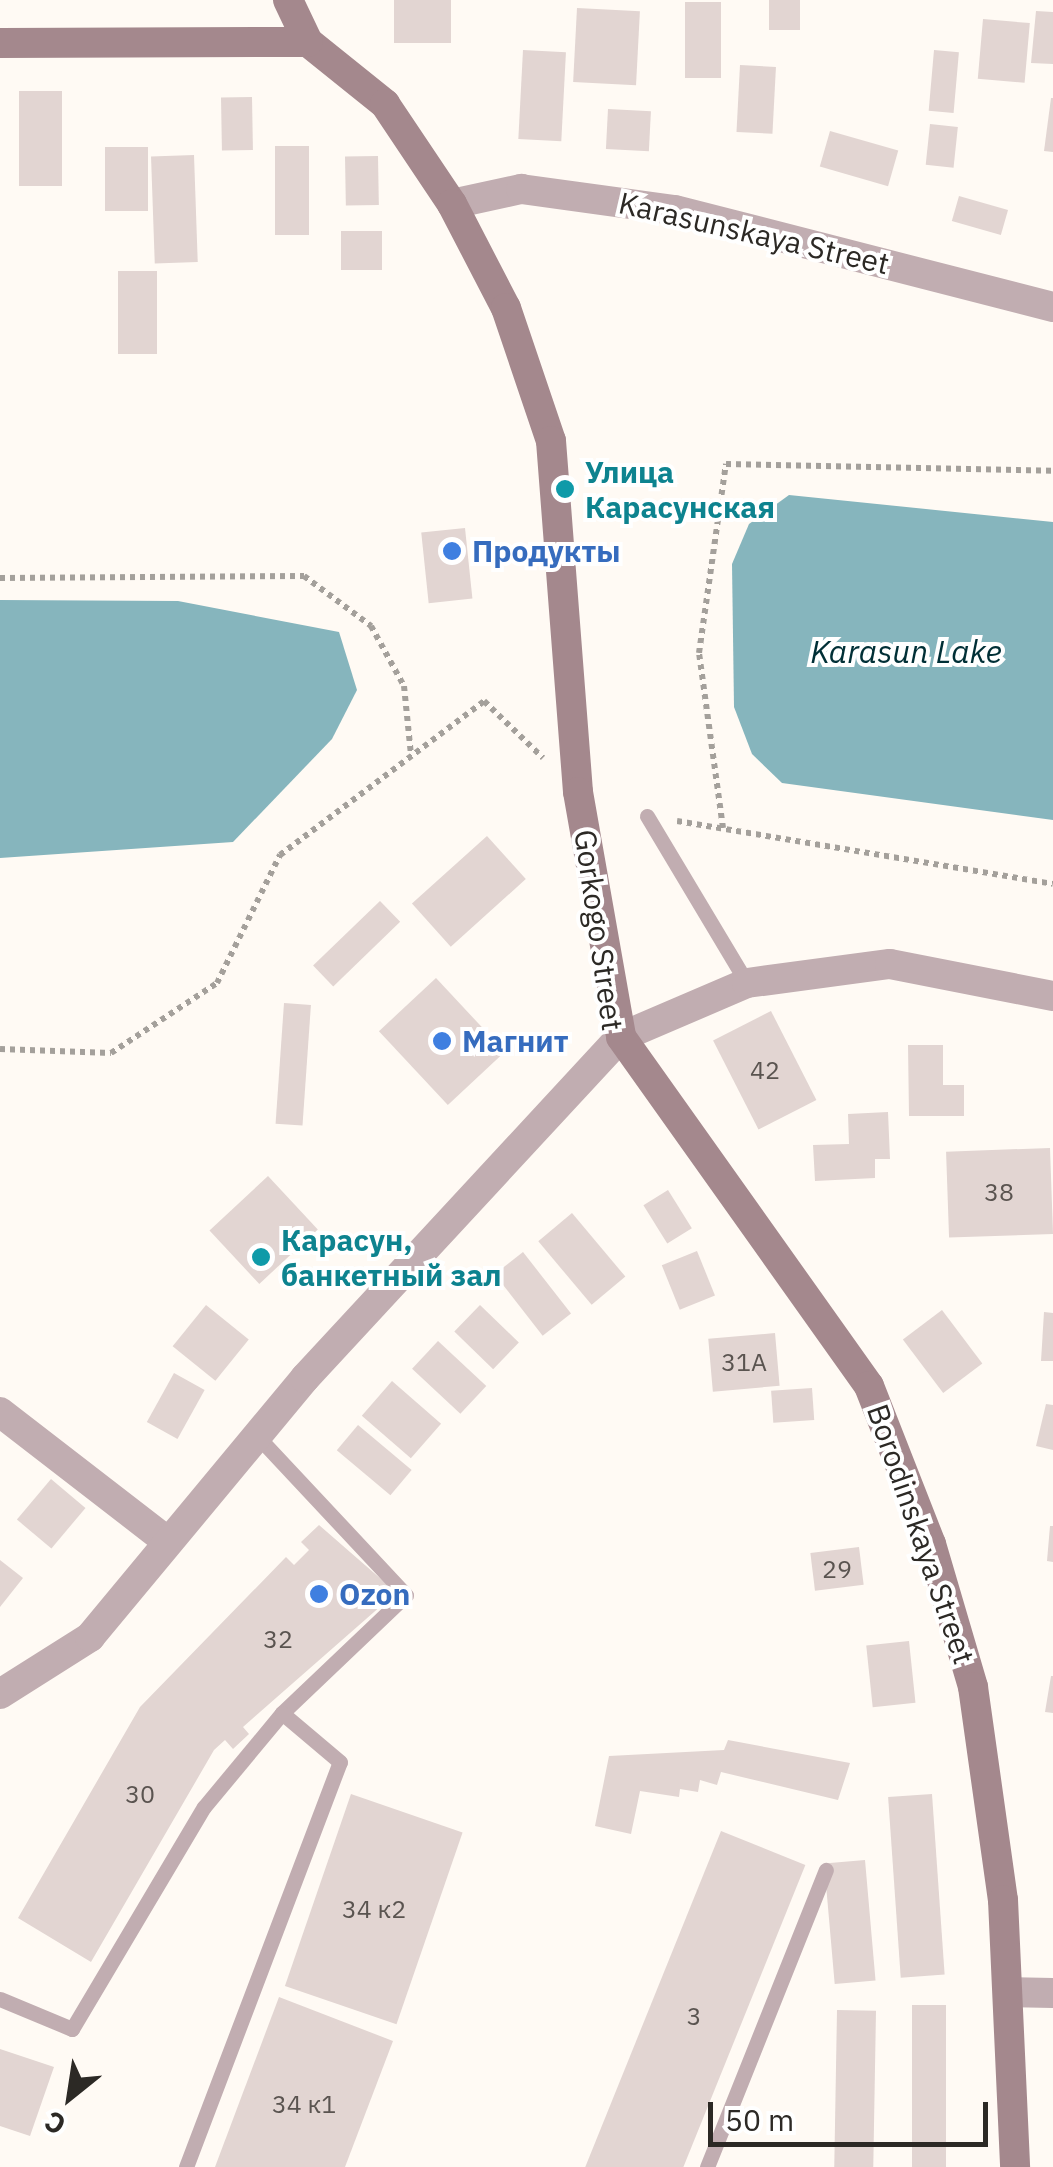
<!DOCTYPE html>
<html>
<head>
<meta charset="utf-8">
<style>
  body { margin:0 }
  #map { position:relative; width:1053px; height:2167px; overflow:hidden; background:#fffaf4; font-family:"IBM Plex Sans",sans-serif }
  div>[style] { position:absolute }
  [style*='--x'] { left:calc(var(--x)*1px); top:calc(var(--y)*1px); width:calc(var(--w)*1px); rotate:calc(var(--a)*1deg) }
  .water>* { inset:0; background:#86b5bd }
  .building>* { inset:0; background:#e2d5d2; transform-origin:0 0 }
  .path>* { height:6px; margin-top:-3px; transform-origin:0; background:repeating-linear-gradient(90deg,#a4a09b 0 5px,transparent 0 10px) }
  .lane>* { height:15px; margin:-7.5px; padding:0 7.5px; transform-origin:7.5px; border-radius:7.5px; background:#c1adb1 }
  .street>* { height:30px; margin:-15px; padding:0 15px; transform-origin:15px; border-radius:15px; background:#c1adb1 }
  .secondary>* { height:30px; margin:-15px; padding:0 15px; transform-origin:15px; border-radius:15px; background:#a4888d }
  .dots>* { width:28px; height:28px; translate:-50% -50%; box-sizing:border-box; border:5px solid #fff; border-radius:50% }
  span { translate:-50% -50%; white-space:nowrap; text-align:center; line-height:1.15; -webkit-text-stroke:8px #fff; paint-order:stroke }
  .number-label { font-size:25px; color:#5a5450 }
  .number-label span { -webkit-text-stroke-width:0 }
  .street-label { font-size:30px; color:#2c2925 }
  .culture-label { font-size:30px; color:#0d838f; font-weight:700 }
  .left { translate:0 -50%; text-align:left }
  .shop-label { font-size:30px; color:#366cbe; font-weight:700 }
  .water-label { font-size:32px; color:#002f36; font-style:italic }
  .north { position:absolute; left:20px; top:2047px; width:100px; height:100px; -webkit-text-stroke:8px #fff; paint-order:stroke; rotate:210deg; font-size:28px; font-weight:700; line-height:40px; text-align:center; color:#2c2925 }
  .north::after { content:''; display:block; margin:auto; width:35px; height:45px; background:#2c2925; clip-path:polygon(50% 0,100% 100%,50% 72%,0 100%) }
  .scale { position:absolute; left:708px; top:2102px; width:280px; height:45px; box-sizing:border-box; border:5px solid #2c2925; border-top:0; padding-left:12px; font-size:30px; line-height:35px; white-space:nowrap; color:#2c2925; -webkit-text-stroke:8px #fff; paint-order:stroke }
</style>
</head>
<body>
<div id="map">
  <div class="water">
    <i style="clip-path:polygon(789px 495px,1053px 522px,1053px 820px,782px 783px,752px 754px,734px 707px,732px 564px,749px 524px)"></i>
    <i style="clip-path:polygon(0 600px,178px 601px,339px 632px,357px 690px,332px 739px,233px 842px,0 858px)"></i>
  </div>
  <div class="building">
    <i style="left:394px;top:0;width:57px;height:43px"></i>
    <i style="left:769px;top:0;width:31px;height:30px"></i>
    <i style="left:685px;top:2px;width:36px;height:76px"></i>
    <i style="left:577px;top:8px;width:63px;height:74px;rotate:3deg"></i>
    <i style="clip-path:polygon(1036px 11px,1053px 12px,1053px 64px,1031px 63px)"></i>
    <i style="left:983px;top:19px;width:47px;height:60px;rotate:5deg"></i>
    <i style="left:523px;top:50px;width:43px;height:89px;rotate:3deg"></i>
    <i style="left:934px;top:50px;width:25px;height:61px;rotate:5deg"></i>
    <i style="left:740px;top:65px;width:36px;height:67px;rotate:3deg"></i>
    <i style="left:19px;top:91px;width:43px;height:95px"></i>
    <i style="left:252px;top:97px;width:53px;height:31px;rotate:89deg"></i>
    <i style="clip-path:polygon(1051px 98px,1053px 98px,1053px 152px,1044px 151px)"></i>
    <i style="left:608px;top:109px;width:43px;height:40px;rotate:3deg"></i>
    <i style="left:930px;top:124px;width:28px;height:41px;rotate:6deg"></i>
    <i style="left:830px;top:131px;width:71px;height:37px;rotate:16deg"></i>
    <i style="left:275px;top:146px;width:34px;height:89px"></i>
    <i style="left:105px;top:147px;width:43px;height:64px"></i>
    <i style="left:194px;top:155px;width:107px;height:43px;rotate:88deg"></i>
    <i style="left:378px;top:156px;width:49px;height:33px;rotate:89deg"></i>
    <i style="left:959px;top:196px;width:51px;height:26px;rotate:16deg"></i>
    <i style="left:341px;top:231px;width:41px;height:39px"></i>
    <i style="left:118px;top:271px;width:39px;height:83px"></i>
    <i style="left:465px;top:528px;width:71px;height:44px;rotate:84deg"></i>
    <i style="left:487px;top:836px;width:58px;height:101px;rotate:48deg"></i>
    <i style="left:380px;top:901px;width:29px;height:93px;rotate:46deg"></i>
    <i style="left:436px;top:978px;width:101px;height:78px;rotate:47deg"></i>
    <i style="left:284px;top:1003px;width:27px;height:121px;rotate:4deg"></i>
    <i style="left:771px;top:1011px;width:100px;height:65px;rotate:63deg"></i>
    <i style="clip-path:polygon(908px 1045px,943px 1045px,943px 1085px,964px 1085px,964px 1116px,909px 1116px)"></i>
    <i style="clip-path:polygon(888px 1112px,890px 1159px,875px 1159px,875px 1178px,815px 1181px,813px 1145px,849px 1144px,848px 1114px)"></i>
    <i style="left:1050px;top:1148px;width:86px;height:104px;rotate:88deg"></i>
    <i style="left:268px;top:1176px;width:73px;height:80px;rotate:47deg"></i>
    <i style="left:668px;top:1190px;width:45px;height:29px;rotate:58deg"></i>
    <i style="left:572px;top:1213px;width:83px;height:44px;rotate:50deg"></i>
    <i style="left:697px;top:1251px;width:48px;height:38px;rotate:68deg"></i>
    <i style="left:523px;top:1252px;width:78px;height:36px;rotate:52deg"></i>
    <i style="left:206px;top:1305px;width:55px;height:53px;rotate:39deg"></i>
    <i style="left:480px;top:1305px;width:54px;height:37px;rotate:44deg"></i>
    <i style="left:942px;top:1310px;width:67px;height:49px;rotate:53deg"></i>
    <i style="clip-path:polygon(1044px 1312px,1053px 1313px,1053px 1361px,1041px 1361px)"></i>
    <i style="left:775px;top:1333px;width:53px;height:67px;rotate:85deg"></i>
    <i style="left:438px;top:1341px;width:66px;height:38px;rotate:43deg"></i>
    <i style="left:174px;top:1373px;width:35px;height:56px;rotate:29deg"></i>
    <i style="left:392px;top:1381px;width:65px;height:46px;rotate:41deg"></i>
    <i style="left:812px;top:1388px;width:32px;height:41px;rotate:86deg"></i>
    <i style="clip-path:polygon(1046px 1404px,1053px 1405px,1053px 1450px,1036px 1446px)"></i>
    <i style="left:358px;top:1425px;width:70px;height:33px;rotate:40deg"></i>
    <i style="left:51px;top:1479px;width:45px;height:53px;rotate:40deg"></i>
    <i style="clip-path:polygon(319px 1525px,389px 1586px,376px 1599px,382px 1605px,243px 1727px,249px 1734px,233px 1749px,225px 1740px,214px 1750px,91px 1962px,18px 1918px,140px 1707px,286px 1557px,294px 1565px,309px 1550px,301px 1542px)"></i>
    <i style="clip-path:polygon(1050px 1526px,1053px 1526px,1053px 1562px,1047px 1561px)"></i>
    <i style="left:859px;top:1547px;width:38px;height:49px;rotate:83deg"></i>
    <i style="clip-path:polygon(0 1560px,23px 1578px,0 1607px)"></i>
    <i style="left:909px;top:1641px;width:62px;height:43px;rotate:84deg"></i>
    <i style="clip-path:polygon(1051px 1676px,1053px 1676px,1053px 1713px,1045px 1712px)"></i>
    <i style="clip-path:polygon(728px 1740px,850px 1763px,838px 1800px,721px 1772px,717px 1785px,700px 1780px,698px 1792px,680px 1789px,679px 1797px,640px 1791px,631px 1834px,595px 1826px,609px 1756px,724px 1750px)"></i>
    <i style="left:351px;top:1794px;width:118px;height:203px;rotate:19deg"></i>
    <i style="left:932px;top:1794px;width:181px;height:44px;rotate:86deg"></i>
    <i style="left:721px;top:1831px;width:91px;height:363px;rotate:22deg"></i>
    <i style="left:865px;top:1860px;width:121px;height:41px;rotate:85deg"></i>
    <i style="clip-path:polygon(279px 1997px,393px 2041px,345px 2167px,215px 2167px)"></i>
    <i style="left:912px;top:2005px;width:34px;height:162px"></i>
    <i style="left:837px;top:2010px;width:39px;height:157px;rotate:1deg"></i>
    <i style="clip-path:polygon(0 2049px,54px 2067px,30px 2136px,0 2126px)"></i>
  </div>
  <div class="path">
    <i style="--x:0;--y:578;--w:304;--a:-0.4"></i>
    <i style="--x:304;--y:576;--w:84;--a:36.7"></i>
    <i style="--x:371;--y:626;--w:68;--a:61.2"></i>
    <i style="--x:404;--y:686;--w:69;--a:84.2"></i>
    <i style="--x:677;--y:821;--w:381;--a:9.5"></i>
    <i style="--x:723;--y:828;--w:177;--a:-97.8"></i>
    <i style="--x:699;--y:653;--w:191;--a:-81.9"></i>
    <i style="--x:726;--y:464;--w:327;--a:1.2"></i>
    <i style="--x:0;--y:1049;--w:111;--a:2.1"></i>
    <i style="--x:111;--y:1053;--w:127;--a:-33.4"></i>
    <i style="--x:217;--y:983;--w:143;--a:-63.8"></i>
    <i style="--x:280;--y:855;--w:256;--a:-37"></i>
    <i style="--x:484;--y:701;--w:82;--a:44"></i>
  </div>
  <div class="lane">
    <i style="--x:647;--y:816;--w:195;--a:59.1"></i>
    <i style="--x:0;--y:1999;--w:78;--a:22.6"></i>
    <i style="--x:72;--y:2029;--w:258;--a:-59.3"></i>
    <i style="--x:204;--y:1807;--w:122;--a:-50.3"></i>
    <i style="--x:282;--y:1713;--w:171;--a:-43.6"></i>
    <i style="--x:406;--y:1595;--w:218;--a:-133.1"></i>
    <i style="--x:186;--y:2167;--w:433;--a:-69.2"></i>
    <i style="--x:340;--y:1762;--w:76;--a:-139.8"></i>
    <i style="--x:707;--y:2167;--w:320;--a:-68.2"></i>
  </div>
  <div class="street">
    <i style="--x:452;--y:204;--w:71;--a:-12.3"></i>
    <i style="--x:521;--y:189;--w:155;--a:7.8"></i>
    <i style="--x:675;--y:210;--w:390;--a:14.4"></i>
    <i style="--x:0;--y:1412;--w:211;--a:37.7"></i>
    <i style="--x:0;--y:1694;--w:107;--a:-32.3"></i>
    <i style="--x:90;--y:1637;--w:337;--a:-50.3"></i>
    <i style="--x:305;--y:1378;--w:465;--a:-47.2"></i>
    <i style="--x:621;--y:1037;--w:137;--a:-23.2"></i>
    <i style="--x:747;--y:983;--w:144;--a:-7.6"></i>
    <i style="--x:890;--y:964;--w:166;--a:11.1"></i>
    <i style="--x:1010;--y:1992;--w:43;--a:1.3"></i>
  </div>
  <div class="secondary">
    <i style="--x:288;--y:0;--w:47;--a:64.5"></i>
    <i style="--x:308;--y:42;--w:99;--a:38.8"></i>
    <i style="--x:385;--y:104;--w:120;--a:56.2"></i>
    <i style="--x:452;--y:204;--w:117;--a:62.6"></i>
    <i style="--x:506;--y:308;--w:140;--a:71.3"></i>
    <i style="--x:551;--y:441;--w:352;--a:85.6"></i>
    <i style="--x:578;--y:792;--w:249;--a:80"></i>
    <i style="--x:621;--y:1037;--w:428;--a:54.6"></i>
    <i style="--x:869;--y:1386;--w:170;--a:68.6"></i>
    <i style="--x:931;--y:1544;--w:149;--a:73.6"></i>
    <i style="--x:973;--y:1687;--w:215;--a:82"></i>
    <i style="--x:1003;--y:1900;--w:267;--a:87.4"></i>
    <i style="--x:0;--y:43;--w:308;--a:-0.2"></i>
  </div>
  <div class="dots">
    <i style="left:565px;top:489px;background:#0f9aa8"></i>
    <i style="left:452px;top:551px;background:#3f7fe0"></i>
    <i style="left:442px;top:1041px;background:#3f7fe0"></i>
    <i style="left:261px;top:1257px;background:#0f9aa8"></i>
    <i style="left:319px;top:1594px;background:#3f7fe0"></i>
  </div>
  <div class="number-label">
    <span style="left:765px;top:1070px">42</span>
    <span style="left:999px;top:1192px">38</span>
    <span style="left:744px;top:1362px">31А</span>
    <span style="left:837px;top:1569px">29</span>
    <span style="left:278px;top:1639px">32</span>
    <span style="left:140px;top:1794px">30</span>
    <span style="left:374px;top:1909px">34 к2</span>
    <span style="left:694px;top:2016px">3</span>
    <span style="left:304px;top:2104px">34 к1</span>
  </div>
  <div class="street-label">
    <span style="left:754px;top:233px;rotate:13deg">Karasunskaya Street</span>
    <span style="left:599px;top:930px;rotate:82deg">Gorkogo Street</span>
    <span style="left:921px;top:1534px;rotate:71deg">Borodinskaya Street</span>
  </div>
  <div class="culture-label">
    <span class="left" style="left:585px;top:489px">Улица<br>Карасунская</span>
    <span class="left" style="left:281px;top:1257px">Карасун,<br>банкетный зал</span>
  </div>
  <div class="shop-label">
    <span class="left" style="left:472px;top:551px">Продукты</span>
    <span class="left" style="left:462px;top:1041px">Магнит</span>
    <span class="left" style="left:339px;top:1594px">Ozon</span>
  </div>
  <div class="water-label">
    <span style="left:906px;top:651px">Karasun Lake</span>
  </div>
  <div class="north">С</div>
  <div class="scale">50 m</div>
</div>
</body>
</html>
